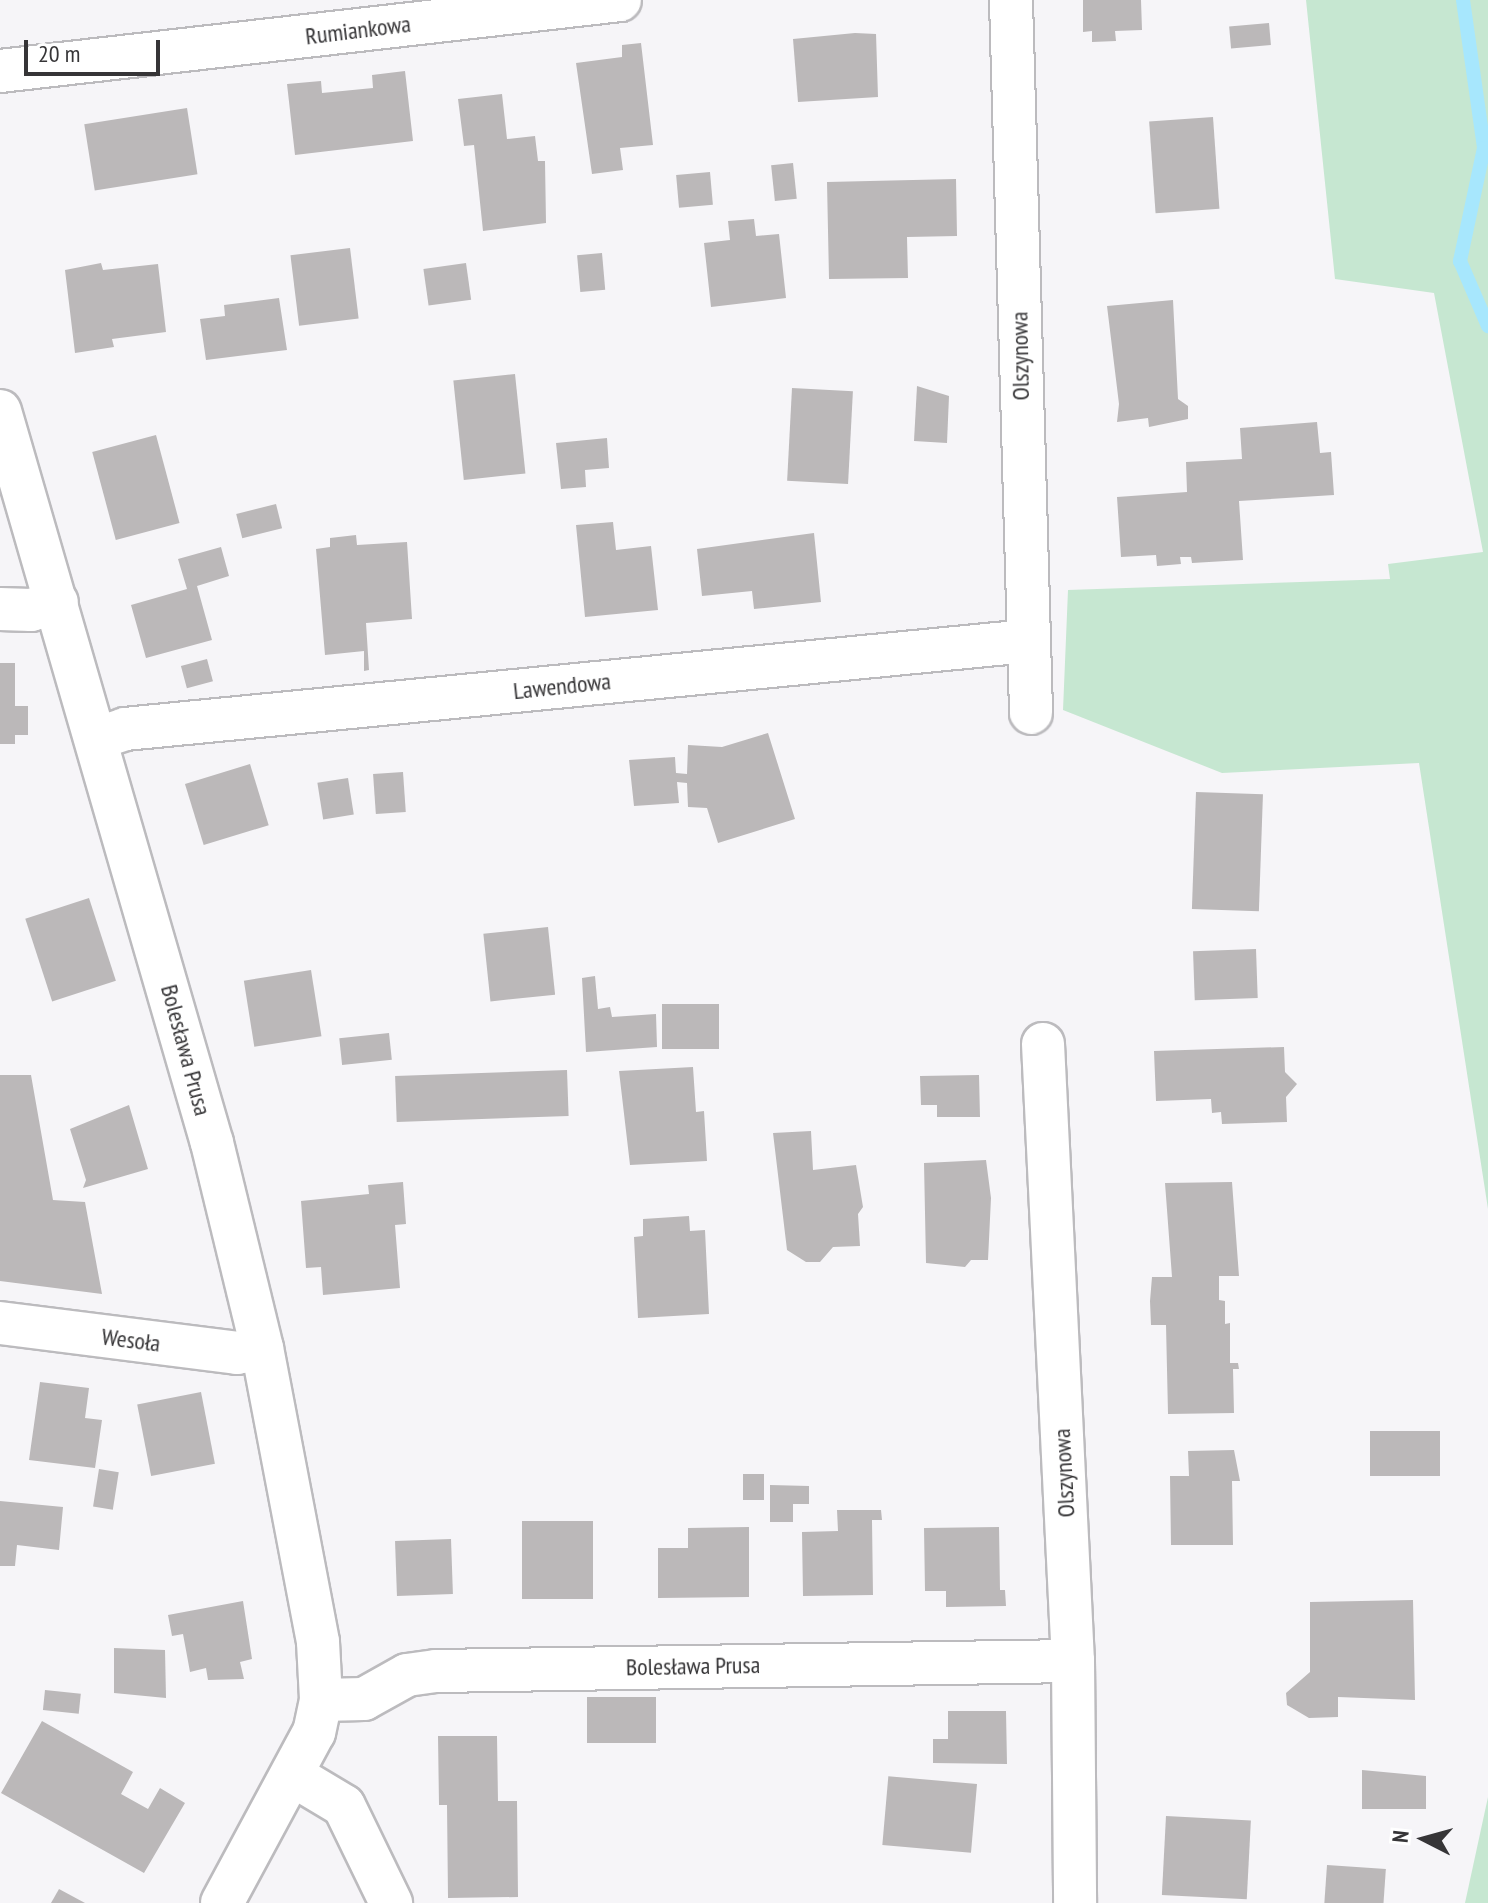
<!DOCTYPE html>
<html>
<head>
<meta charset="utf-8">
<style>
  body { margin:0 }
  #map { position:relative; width:1488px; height:1903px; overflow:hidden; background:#f6f5f8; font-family:"PT Sans Narrow",sans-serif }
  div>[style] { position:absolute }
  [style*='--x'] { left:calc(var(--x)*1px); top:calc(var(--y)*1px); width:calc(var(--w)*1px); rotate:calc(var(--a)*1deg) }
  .green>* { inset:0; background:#c6e7d1 }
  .stream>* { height:14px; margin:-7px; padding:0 7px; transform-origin:7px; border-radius:7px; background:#a7e7fd }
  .building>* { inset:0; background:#bbb8b9; transform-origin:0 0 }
  .roads { filter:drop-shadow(2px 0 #bcbbbe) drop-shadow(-2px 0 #bcbbbe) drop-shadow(0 2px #bcbbbe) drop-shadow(0 -2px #bcbbbe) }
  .street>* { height:42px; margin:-21px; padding:0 21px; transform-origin:21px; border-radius:21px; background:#fff }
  span { translate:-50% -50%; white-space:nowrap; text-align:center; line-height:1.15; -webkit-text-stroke:8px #fff; paint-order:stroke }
  .street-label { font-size:24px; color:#363537 }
  .north { position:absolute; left:1384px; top:1799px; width:80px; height:80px; -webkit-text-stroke:6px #fff; paint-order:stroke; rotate:276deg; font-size:22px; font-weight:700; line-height:32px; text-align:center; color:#363537 }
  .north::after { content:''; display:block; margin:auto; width:28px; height:36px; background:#363537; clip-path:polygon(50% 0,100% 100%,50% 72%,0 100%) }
  .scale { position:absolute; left:24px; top:40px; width:136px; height:36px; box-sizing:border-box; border:4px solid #363537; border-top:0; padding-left:10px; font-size:24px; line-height:28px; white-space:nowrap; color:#363537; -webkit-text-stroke:6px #fff; paint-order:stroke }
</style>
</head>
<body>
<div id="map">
  <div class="green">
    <i style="clip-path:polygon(1306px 0,1488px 0,1488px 1209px,1419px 763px,1222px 773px,1063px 710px,1068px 590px,1390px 579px,1388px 564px,1483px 552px,1434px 293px,1335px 279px)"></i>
    <i style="clip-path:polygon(1488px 1797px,1488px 1903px,1465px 1903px)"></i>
  </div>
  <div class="stream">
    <i style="--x:1463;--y:0;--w:149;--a:81.9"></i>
    <i style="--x:1484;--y:148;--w:116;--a:102"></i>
    <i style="--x:1460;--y:261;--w:71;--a:66.7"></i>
  </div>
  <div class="building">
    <i style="clip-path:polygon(1083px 0,1141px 0,1142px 30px,1115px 31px,1116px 41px,1092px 42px,1092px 31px,1083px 32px)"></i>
    <i style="left:1269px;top:23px;width:22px;height:40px;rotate:85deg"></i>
    <i style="clip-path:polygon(855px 33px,876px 34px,878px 97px,798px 102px,793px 39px)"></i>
    <i style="clip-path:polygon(641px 43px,653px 145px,620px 148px,623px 170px,592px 174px,576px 63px,622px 57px,622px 45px)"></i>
    <i style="clip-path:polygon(405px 71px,413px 141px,295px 155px,287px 84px,321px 81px,322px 93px,373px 88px,372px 75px)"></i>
    <i style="clip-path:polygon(502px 94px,507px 139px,535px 136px,538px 161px,545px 161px,546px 223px,483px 231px,474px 145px,464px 146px,458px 99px)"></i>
    <i style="left:187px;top:108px;width:67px;height:104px;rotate:81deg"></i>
    <i style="left:1213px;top:117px;width:92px;height:64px;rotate:86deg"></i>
    <i style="left:793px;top:163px;width:36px;height:22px;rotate:84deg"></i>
    <i style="left:710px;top:172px;width:33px;height:34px;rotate:85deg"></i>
    <i style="clip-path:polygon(956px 179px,957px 236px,907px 237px,908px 278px,829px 279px,827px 182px)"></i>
    <i style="clip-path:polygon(754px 219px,756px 236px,779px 234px,786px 298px,711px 307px,704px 243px,730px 240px,728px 221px)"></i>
    <i style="left:350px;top:248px;width:71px;height:60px;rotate:83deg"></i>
    <i style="left:602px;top:253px;width:37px;height:25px;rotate:85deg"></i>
    <i style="clip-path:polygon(101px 263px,103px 270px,158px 264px,166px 332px,112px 339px,114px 347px,75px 353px,65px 270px)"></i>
    <i style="left:466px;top:263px;width:37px;height:43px;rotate:82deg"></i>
    <i style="clip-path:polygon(279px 298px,287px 350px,206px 360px,200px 319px,225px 316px,224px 305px)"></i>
    <i style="clip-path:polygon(1173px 300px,1178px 399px,1188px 406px,1188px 419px,1149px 427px,1148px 418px,1117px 422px,1119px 404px,1107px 306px)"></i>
    <i style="left:515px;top:374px;width:100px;height:62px;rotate:84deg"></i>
    <i style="clip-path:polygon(917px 386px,949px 396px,947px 443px,914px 441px)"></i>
    <i style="left:792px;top:388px;width:61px;height:93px;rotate:3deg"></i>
    <i style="clip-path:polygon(1317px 422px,1320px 453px,1331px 452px,1334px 495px,1239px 501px,1243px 560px,1192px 563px,1191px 557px,1180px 557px,1181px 564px,1157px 566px,1156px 555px,1121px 557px,1117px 497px,1187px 492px,1186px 462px,1242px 459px,1240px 428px)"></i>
    <i style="left:156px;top:435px;width:91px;height:66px;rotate:75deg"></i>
    <i style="clip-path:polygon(607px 438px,609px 468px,585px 470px,586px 487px,561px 489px,556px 443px)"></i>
    <i style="left:276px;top:504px;width:25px;height:41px;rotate:76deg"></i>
    <i style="clip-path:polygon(613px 522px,616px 550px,651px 546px,658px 610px,585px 617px,576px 525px)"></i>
    <i style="clip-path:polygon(814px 533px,821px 602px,754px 609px,752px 591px,702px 596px,697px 549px)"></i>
    <i style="clip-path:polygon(356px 535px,357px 545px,407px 542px,412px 619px,366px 623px,369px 670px,364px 671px,364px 651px,325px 655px,316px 549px,330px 547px,330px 538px)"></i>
    <i style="clip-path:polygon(221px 547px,229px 576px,197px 586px,212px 640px,146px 658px,131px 605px,187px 589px,178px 559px)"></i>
    <i style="left:207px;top:659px;width:23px;height:27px;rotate:75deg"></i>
    <i style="clip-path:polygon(0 663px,15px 663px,15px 706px,28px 706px,28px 735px,15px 735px,15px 744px,0 744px)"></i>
    <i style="clip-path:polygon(768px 733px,795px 819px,718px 843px,707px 808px,688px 807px,687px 783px,677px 782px,679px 803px,634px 806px,629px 760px,675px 757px,676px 773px,687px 774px,688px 745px,722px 747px)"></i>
    <i style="left:250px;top:764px;width:64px;height:68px;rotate:73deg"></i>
    <i style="left:403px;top:772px;width:40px;height:30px;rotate:86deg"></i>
    <i style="left:348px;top:778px;width:37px;height:31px;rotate:81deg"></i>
    <i style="left:1196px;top:792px;width:67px;height:117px;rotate:2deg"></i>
    <i style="left:89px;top:898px;width:87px;height:67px;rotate:72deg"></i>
    <i style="left:548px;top:927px;width:68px;height:65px;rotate:84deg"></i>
    <i style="left:1256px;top:949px;width:49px;height:63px;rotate:88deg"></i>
    <i style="left:311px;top:970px;width:67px;height:68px;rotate:81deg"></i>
    <i style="clip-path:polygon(595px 976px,598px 1009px,610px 1007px,612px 1017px,656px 1014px,657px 1047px,586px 1052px,582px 978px)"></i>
    <i style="left:662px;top:1004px;width:57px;height:45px"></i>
    <i style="left:389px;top:1033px;width:27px;height:50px;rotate:84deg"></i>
    <i style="clip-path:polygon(1284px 1047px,1285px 1072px,1297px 1084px,1286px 1097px,1287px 1122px,1222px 1124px,1221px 1112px,1212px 1113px,1211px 1099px,1156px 1101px,1154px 1051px)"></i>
    <i style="clip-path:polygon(693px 1067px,696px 1112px,704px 1111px,707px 1161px,630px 1165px,619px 1071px)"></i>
    <i style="left:567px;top:1070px;width:46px;height:172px;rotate:88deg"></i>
    <i style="clip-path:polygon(0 1075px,31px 1075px,53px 1200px,85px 1202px,102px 1294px,0 1281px)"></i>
    <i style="clip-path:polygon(979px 1075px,980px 1117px,937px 1117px,937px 1105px,921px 1105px,920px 1076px)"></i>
    <i style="clip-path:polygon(129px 1105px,148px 1169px,83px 1188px,86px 1180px,70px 1129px)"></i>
    <i style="clip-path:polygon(811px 1131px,813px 1170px,856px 1165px,863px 1207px,858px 1214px,860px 1246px,833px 1247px,820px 1262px,806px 1262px,787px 1250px,773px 1133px)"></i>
    <i style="clip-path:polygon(986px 1160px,991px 1198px,988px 1260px,971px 1260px,965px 1267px,926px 1263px,924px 1163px)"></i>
    <i style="clip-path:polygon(403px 1182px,406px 1224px,395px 1225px,400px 1288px,323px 1295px,321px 1267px,306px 1268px,301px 1201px,369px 1194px,368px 1185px)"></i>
    <i style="clip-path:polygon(1232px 1182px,1239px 1276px,1219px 1276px,1219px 1300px,1225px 1301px,1225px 1324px,1230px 1323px,1230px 1363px,1238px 1363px,1239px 1369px,1233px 1369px,1234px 1413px,1168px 1414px,1166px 1325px,1151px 1325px,1150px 1301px,1152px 1277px,1172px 1277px,1165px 1183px)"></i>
    <i style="clip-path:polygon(689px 1216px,690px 1231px,705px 1230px,709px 1314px,638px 1318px,634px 1237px,643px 1236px,643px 1219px)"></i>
    <i style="clip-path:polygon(40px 1382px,89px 1388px,85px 1418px,102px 1420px,95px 1468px,29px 1460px)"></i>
    <i style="left:201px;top:1392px;width:73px;height:65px;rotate:79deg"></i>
    <i style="left:1440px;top:1431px;width:45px;height:70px;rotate:90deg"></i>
    <i style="clip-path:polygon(1234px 1450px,1240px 1481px,1232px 1481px,1233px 1545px,1171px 1545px,1170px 1476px,1189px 1476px,1188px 1451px)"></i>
    <i style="left:99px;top:1469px;width:20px;height:38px;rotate:9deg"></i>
    <i style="left:743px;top:1474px;width:21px;height:26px"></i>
    <i style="clip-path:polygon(770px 1485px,809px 1486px,809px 1504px,793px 1504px,793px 1522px,770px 1522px)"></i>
    <i style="clip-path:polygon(0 1501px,63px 1507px,59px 1550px,17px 1545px,15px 1566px,0 1566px)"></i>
    <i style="clip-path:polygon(837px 1510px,881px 1510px,882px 1520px,872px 1520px,873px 1595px,803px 1596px,802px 1532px,838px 1531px)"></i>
    <i style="left:522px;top:1521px;width:71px;height:78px"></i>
    <i style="clip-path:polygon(749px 1527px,749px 1597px,658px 1598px,658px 1548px,688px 1548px,688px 1528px)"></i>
    <i style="clip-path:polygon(999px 1527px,1000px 1590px,1005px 1590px,1006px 1606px,946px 1607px,946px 1591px,925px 1591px,924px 1528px)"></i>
    <i style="left:451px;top:1539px;width:55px;height:56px;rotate:88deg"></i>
    <i style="clip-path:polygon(1413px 1600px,1415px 1700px,1338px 1697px,1338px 1717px,1309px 1718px,1287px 1705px,1286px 1693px,1310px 1672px,1310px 1602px)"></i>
    <i style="clip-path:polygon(243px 1601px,252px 1659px,240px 1662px,244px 1679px,208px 1680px,206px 1668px,190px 1672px,183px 1634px,172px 1636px,168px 1615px)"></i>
    <i style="clip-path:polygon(114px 1648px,165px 1650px,166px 1698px,114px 1693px)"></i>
    <i style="left:45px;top:1690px;width:36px;height:20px;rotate:6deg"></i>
    <i style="left:587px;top:1697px;width:69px;height:46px"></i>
    <i style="clip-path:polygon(948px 1711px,1006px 1711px,1007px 1764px,933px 1763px,933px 1739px,948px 1739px)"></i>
    <i style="clip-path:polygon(42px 1721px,133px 1772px,121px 1794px,148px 1809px,160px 1788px,185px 1803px,144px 1873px,1px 1793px)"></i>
    <i style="clip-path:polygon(438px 1736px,497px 1736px,498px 1801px,517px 1801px,518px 1897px,448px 1898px,447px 1805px,439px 1805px)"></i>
    <i style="clip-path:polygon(1362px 1770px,1426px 1776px,1426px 1809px,1362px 1809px)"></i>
    <i style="left:977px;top:1784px;width:69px;height:89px;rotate:95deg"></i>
    <i style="left:1166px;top:1816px;width:85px;height:79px;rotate:3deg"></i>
    <i style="left:1327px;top:1865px;width:59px;height:38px;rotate:4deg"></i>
    <i style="clip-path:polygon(59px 1889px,85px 1903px,51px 1903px)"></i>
  </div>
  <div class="roads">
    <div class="street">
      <i style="--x:1011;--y:0;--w:713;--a:88.39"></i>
      <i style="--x:0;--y:71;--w:624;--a:-6.53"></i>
      <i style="--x:0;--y:411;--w:762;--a:73.85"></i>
      <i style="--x:212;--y:1143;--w:211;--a:76.3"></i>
      <i style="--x:262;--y:1348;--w:299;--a:79.2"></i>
      <i style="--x:318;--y:1642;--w:58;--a:87"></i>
      <i style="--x:321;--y:1700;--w:33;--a:102"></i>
      <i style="--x:314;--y:1732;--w:194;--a:118.3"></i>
      <i style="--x:0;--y:609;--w:31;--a:2"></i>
      <i style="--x:31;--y:610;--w:27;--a:-17"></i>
      <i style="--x:98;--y:738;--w:28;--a:-18"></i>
      <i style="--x:125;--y:729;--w:907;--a:-5.57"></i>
      <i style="--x:1043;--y:1044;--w:618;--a:87.22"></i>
      <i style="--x:1073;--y:1661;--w:242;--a:89.5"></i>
      <i style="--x:0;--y:1323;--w:239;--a:7.2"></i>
      <i style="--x:237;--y:1353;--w:25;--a:-11"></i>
      <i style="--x:321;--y:1700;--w:43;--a:-1.3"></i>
      <i style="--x:364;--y:1699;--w:49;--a:-29.2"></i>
      <i style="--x:407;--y:1675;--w:29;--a:-8"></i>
      <i style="--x:436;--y:1671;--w:637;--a:-0.9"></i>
      <i style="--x:294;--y:1776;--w:58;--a:31"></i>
      <i style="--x:344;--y:1806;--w:108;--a:64.1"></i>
    </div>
  </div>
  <div class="street-label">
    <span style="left:358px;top:30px;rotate:-7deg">Rumiankowa</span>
    <span style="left:1020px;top:356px;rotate:-91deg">Olszynowa</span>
    <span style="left:562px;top:686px;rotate:-6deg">Lawendowa</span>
    <span style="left:186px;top:1050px;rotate:75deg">Bolesława Prusa</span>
    <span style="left:131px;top:1340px;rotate:7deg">Wesoła</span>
    <span style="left:1064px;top:1473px;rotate:-93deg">Olszynowa</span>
    <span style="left:693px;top:1666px;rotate:-1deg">Bolesława Prusa</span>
  </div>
  <div class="north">N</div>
  <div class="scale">20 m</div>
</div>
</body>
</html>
